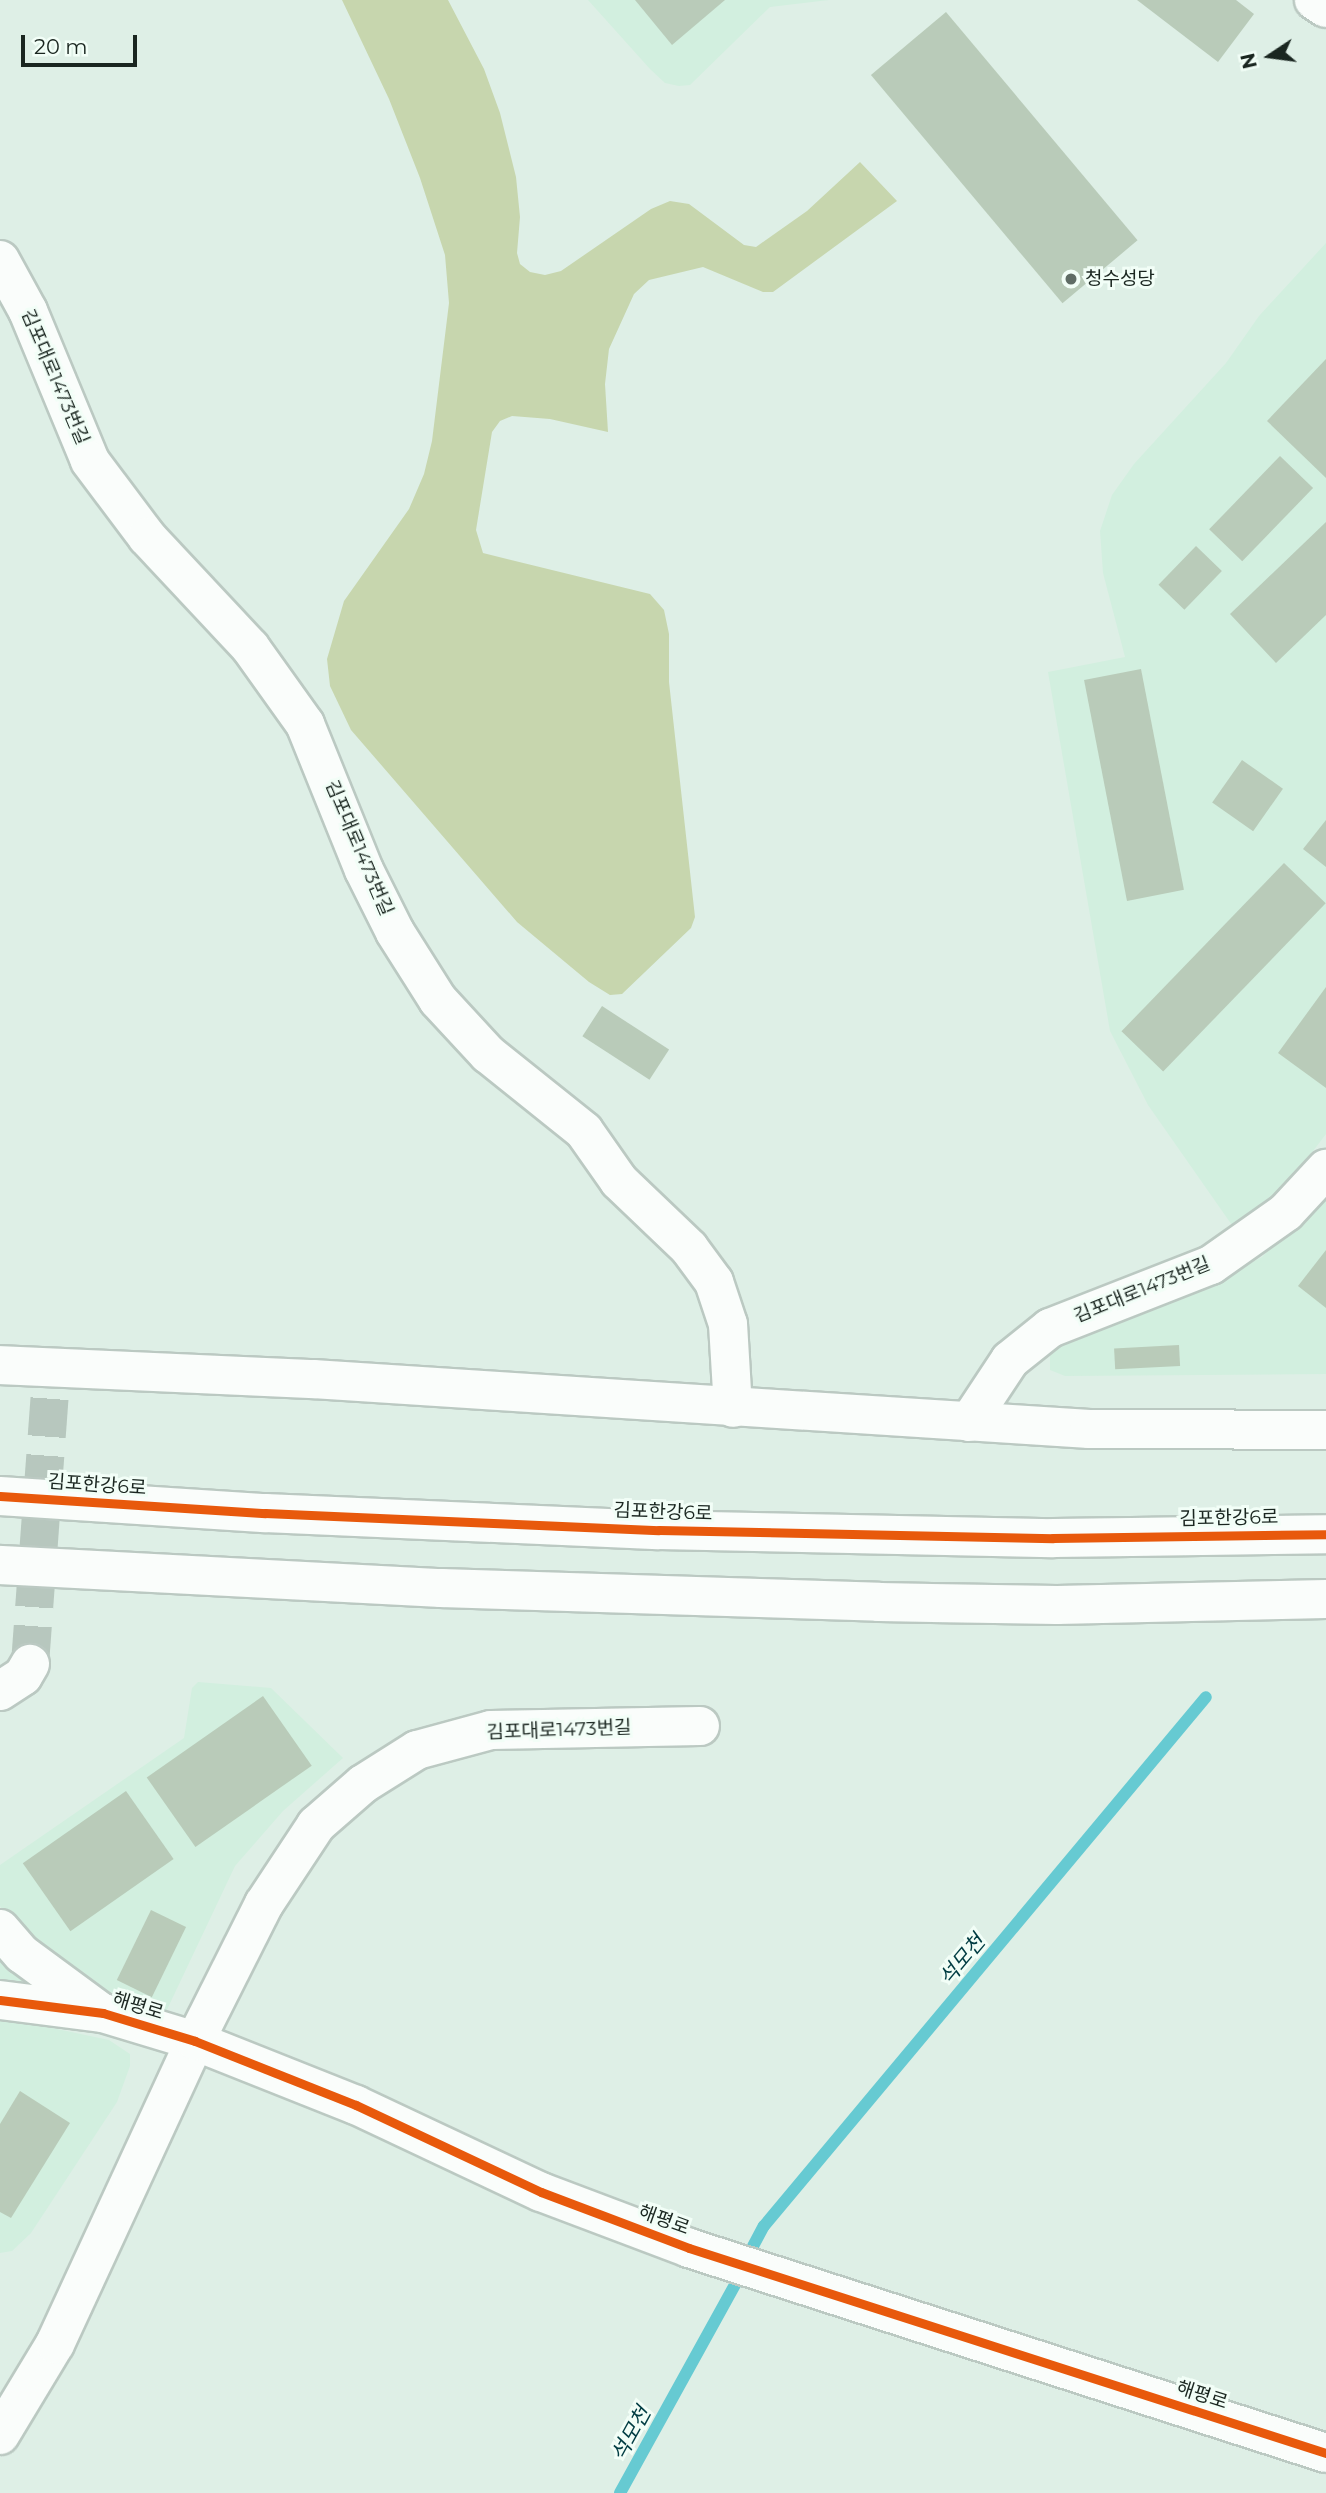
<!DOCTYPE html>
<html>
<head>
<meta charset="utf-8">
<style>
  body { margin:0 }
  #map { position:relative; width:1326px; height:2493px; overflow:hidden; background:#deefe6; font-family:Montserrat,"Noto Sans KR",sans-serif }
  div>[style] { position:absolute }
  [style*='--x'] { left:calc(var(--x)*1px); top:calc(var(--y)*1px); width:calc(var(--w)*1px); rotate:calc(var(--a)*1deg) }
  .built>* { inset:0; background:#d2efdf }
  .green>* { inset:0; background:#c7d6ae }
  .stream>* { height:12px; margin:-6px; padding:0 6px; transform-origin:6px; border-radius:6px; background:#66cad2 }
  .building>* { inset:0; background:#b9cbb9; transform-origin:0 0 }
  .minor-tunnel>* { height:38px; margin-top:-19px; transform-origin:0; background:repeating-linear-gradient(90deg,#b7c7be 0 38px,transparent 0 57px) }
  .roads { filter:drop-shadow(2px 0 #bbc9c2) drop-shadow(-2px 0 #bbc9c2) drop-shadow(0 2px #bbc9c2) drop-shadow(0 -2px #bbc9c2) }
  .minor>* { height:38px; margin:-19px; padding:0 19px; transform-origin:19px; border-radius:19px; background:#fafdfb }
  .cycleway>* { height:9px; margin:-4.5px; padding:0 4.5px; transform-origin:4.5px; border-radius:4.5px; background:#e8590c }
  .dots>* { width:19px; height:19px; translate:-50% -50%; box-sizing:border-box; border:4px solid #f2fef7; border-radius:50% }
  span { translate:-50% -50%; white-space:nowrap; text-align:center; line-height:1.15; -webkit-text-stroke:6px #f2fef7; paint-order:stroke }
  .poi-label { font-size:19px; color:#1a2620 }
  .left { translate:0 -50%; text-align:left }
  .street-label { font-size:19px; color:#1a2620 }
  .water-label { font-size:21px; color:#003c42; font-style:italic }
  .north { position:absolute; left:1235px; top:21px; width:70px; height:70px; -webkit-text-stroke:5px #f2fef7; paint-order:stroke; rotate:257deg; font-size:19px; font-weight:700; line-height:28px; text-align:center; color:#1a2620 }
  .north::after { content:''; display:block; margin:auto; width:24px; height:32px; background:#1a2620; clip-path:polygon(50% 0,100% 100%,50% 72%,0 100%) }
  .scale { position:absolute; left:21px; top:35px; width:116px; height:32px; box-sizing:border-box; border:4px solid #1a2620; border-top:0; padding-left:9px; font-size:21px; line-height:24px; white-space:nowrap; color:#1a2620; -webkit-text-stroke:5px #f2fef7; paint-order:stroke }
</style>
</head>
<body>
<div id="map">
  <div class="built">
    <i style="clip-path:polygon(588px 0,829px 0,770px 7px,690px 85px,679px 86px,665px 83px,650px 69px)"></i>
    <i style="clip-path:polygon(1326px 243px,1326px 1134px,1291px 1180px,1234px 1228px,1148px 1105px,1110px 1031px,1048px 672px,1125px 657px,1103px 573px,1100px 531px,1112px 495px,1134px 464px,1226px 363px,1259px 316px)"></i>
    <i style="clip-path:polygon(1326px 1192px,1326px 1374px,1065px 1376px,1050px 1370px,1050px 1350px,1076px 1336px,1192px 1293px,1262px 1257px)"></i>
    <i style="clip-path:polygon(198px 1682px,271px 1688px,343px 1758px,283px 1811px,235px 1866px,164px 2016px,130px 2005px,73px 1978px,6px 1916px,0 1906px,0 1865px,184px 1738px,192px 1688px)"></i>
    <i style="clip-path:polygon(0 1951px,30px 1983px,32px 1989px,0 1990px)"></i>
    <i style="clip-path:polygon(0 2017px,109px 2040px,130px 2054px,130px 2066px,117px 2102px,31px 2233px,12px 2251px,0 2253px)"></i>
  </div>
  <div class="green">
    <i style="clip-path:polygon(342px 0,448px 0,484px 69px,500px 113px,516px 177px,520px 217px,517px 253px,520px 264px,530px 272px,545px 275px,561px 271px,651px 209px,670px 201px,689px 204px,744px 245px,756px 247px,807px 211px,860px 162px,897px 201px,773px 292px,763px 292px,703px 267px,649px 280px,634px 294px,609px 349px,605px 384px,608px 432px,550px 419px,512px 416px,500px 421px,492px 432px,476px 530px,483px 553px,650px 594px,664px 610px,669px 634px,669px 682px,695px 917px,691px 928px,622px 994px,610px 995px,589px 982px,517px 922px,351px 730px,330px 686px,327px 659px,344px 601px,409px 509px,424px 474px,432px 441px,449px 303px,445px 255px,420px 178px,389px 99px)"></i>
  </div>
  <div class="stream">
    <i style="--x:751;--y:2250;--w:27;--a:-62"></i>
    <i style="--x:764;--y:2226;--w:689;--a:-50.12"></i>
    <i style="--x:620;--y:2493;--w:240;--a:-61.1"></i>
  </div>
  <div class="building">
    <i style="clip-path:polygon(635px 0,725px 0,672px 45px)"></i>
    <i style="clip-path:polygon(1137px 0,1236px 0,1254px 14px,1218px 62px)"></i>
    <i style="left:946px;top:12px;width:298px;height:98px;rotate:50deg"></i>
    <i style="clip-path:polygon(1326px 359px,1326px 478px,1267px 421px)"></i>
    <i style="left:1280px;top:456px;width:46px;height:102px;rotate:44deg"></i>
    <i style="clip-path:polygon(1326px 522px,1326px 615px,1276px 663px,1230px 614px)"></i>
    <i style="left:1196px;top:546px;width:36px;height:54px;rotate:44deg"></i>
    <i style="left:1141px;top:669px;width:225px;height:58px;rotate:79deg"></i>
    <i style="left:1242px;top:760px;width:50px;height:52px;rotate:35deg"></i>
    <i style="clip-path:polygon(1326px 820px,1326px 867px,1303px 849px)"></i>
    <i style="left:1284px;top:863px;width:58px;height:234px;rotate:44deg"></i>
    <i style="clip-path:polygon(1326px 987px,1326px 1088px,1278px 1053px)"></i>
    <i style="left:602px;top:1006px;width:80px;height:36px;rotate:33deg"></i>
    <i style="clip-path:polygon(1326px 1250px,1326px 1308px,1298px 1286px)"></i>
    <i style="left:1179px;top:1345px;width:21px;height:65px;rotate:87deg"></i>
    <i style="left:263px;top:1696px;width:85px;height:142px;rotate:55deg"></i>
    <i style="left:126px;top:1791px;width:83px;height:126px;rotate:55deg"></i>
    <i style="left:151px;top:1910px;width:39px;height:78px;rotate:26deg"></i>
    <i style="clip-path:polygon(20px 2091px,70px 2123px,11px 2218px,0 2212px,0 2124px)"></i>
  </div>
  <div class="minor-tunnel">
    <i style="--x:30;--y:1664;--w:299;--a:-85.8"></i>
  </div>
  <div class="roads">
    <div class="minor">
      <i style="--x:1314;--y:0;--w:14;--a:34"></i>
      <i style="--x:0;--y:260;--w:58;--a:61.2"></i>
      <i style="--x:28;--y:311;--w:162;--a:67.5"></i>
      <i style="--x:90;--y:461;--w:95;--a:53.1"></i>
      <i style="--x:147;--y:537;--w:151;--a:46.9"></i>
      <i style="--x:250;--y:647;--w:95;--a:54.5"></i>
      <i style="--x:305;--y:724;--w:157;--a:68"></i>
      <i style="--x:364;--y:870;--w:69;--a:63.4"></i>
      <i style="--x:395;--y:932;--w:80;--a:57.7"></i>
      <i style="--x:438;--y:1000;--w:74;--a:47.2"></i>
      <i style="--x:488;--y:1054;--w:123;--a:38.7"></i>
      <i style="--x:584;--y:1131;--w:61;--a:55"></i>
      <i style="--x:619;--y:1181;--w:97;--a:43.7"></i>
      <i style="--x:689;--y:1248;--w:42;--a:53.7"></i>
      <i style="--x:714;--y:1282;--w:44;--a:71.6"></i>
      <i style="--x:728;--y:1324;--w:84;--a:86.6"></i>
      <i style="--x:0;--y:1365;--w:313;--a:2.6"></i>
      <i style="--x:313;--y:1379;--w:778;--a:3.69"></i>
      <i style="--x:1089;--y:1429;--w:237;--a:0.2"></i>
      <i style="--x:969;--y:1422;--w:74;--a:-56.5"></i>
      <i style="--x:1010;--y:1360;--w:51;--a:-38.7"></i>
      <i style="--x:1050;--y:1328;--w:173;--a:-21.4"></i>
      <i style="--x:1211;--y:1265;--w:92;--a:-35.2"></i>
      <i style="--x:1286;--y:1212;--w:59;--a:-47.1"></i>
      <i style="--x:0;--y:1496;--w:266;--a:3.7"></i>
      <i style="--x:265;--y:1513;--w:394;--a:2.5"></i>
      <i style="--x:659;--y:1530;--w:394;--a:1.2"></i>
      <i style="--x:1053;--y:1538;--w:273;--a:-0.8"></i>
      <i style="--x:0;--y:1565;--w:442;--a:3"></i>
      <i style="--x:441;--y:1588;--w:438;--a:1.8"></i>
      <i style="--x:879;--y:1602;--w:178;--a:1"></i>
      <i style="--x:1057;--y:1605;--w:269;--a:-1.3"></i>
      <i style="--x:0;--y:1691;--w:27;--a:-33"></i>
      <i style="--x:23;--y:1676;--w:14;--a:-60"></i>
      <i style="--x:0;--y:1929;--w:33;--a:49"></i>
      <i style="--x:22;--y:1954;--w:94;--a:36.4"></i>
      <i style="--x:0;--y:2000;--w:104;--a:7.2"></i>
      <i style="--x:103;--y:2013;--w:96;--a:16.9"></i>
      <i style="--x:195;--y:2041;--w:173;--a:21.7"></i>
      <i style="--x:356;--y:2105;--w:204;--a:25.2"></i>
      <i style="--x:541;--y:2192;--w:158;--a:20.7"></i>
      <i style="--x:689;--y:2248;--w:669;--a:17.84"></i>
      <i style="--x:0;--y:2435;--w:106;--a:-58.9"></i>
      <i style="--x:55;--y:2344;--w:334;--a:-65.2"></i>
      <i style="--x:195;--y:2041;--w:153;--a:-63.3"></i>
      <i style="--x:264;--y:1904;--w:95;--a:-56.6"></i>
      <i style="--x:316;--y:1825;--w:62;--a:-41.1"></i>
      <i style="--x:363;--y:1784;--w:64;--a:-32.2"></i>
      <i style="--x:417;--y:1750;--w:77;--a:-15.1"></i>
      <i style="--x:491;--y:1730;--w:209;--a:-1.1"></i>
    </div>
  </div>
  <div class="cycleway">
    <i style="--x:0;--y:1496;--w:266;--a:3.7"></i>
    <i style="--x:265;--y:1513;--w:394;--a:2.5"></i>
    <i style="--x:659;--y:1530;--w:394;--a:1.2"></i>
    <i style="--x:1053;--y:1538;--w:273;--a:-0.8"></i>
    <i style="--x:0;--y:2000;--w:104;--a:7.2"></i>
    <i style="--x:103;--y:2013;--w:96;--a:16.9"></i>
    <i style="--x:195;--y:2041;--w:173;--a:21.7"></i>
    <i style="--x:356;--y:2105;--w:204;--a:25.2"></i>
    <i style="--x:541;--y:2192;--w:158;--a:20.7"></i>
    <i style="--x:689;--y:2248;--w:669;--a:17.84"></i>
  </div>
  <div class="dots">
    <i style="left:1071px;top:279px;background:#5f6c65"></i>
  </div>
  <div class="poi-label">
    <span class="left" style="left:1085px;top:279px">청수성당</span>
  </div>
  <div class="street-label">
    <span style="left:55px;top:377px;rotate:67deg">김포대로1473번길</span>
    <span style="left:359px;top:848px;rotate:67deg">김포대로1473번길</span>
    <span style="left:1142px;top:1290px;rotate:-22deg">김포대로1473번길</span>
    <span style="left:97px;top:1485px;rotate:4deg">김포한강6로</span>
    <span style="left:663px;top:1512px;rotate:2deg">김포한강6로</span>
    <span style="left:1229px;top:1518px;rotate:-1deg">김포한강6로</span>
    <span style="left:559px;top:1730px;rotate:-2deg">김포대로1473번길</span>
    <span style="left:138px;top:2006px;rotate:17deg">해평로</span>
    <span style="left:664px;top:2220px;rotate:20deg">해평로</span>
    <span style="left:1202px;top:2395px;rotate:18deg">해평로</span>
  </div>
  <div class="water-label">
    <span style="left:962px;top:1960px;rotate:-50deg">석모천</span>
    <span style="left:631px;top:2434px;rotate:-61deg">석모천</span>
  </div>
  <div class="north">N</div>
  <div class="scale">20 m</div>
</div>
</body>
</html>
